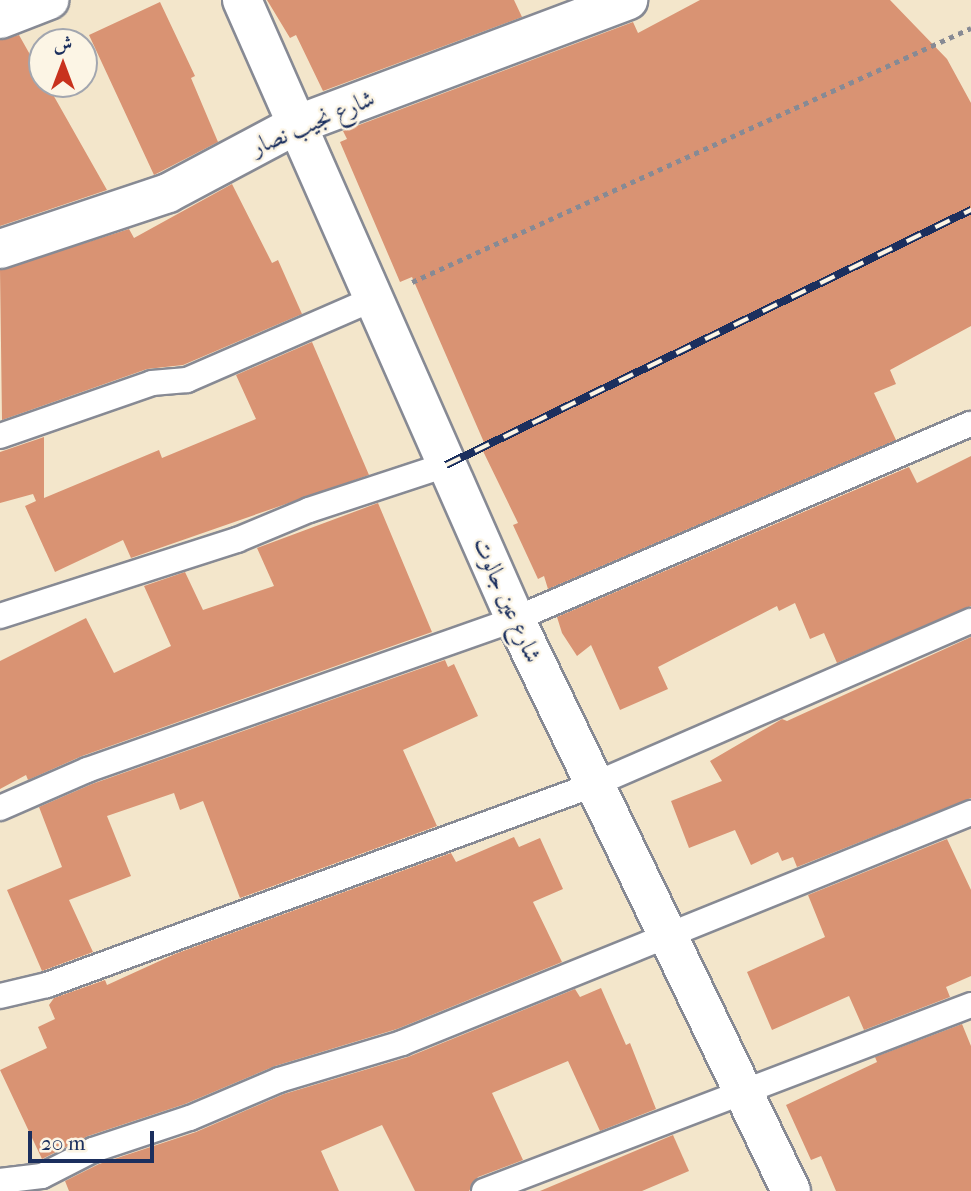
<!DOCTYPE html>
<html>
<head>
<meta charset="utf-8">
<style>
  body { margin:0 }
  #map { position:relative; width:971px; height:1191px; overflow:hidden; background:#f3e6cb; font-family:"IM FELL French Canon",Amiri,serif }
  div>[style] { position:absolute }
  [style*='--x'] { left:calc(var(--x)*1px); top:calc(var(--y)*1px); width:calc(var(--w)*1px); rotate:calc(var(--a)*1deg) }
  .building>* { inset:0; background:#d99373 }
  .path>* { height:4.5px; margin-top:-2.25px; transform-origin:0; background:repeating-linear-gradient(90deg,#878a94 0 5px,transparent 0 10px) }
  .roads { filter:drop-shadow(2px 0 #878a94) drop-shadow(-2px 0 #878a94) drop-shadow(0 2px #878a94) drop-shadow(0 -2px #878a94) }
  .service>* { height:24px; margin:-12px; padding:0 12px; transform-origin:12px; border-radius:12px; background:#fff }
  .minor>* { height:38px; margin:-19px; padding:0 19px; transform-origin:19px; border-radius:19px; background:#fff }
  .tertiary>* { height:38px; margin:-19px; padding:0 19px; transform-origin:19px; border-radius:19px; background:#fff }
  .rail>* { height:8px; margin-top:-4px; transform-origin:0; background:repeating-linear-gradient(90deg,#fcf5e5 0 16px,#1b2f5e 0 32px); box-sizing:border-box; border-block:2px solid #1b2f5e }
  span { translate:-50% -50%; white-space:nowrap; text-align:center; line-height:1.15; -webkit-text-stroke:5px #fcf5e5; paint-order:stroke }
  .street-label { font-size:24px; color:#1b2f5e }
  .north { position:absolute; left:28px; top:28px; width:70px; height:70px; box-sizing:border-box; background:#fcf5e5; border:2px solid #a2a6af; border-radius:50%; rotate:0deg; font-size:19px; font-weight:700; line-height:28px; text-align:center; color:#1b2f5e }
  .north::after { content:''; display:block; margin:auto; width:24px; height:32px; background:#c8321e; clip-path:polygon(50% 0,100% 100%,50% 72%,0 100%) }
  .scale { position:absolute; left:28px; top:1131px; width:126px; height:32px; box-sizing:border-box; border:4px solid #1b2f5e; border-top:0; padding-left:9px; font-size:21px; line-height:24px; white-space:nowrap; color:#1b2f5e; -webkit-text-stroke:5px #fcf5e5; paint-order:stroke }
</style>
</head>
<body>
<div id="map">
  <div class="building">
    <i style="clip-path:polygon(267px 0,514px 0,522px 17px,323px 91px,296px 35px,290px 38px)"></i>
    <i style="clip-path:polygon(700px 0,890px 0,947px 59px,971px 103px,971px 326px,890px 370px,896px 384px,874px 393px,896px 440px,548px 589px,544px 576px,538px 579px,513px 525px,518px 523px,482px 449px,486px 447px,412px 277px,400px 282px,340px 142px,347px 139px,343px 131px,633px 22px,638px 33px)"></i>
    <i style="clip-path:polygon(160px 2px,195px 76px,191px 78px,218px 142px,154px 175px,89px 35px)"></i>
    <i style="clip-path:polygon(19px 35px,42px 76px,42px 84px,47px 84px,107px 190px,0 226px,0 40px)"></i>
    <i style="clip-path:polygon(232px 184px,272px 263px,278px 260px,302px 314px,183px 365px,147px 369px,2px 420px,0 270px,129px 229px,134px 238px)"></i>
    <i style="clip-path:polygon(312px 342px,369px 475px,131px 558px,123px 540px,55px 572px,25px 506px,36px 501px,33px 494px,0 503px,0 452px,44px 437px,44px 498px,159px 450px,162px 458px,256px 419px,236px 375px)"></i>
    <i style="clip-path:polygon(971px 456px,971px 606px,837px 663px,824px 633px,810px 639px,795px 603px,779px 611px,777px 606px,658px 667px,668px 689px,620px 710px,591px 645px,577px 656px,562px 633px,557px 617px,909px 467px,917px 483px)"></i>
    <i style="clip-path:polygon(378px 503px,432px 632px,82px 756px,28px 780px,26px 775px,0 789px,0 661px,86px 618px,114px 673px,171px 646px,144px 586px,185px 572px,203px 610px,274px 586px,257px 548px)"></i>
    <i style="clip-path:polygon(971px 637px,971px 798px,797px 867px,793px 857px,782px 861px,778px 852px,751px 865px,735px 830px,689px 848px,671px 801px,722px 781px,710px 761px,782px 719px,787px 721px)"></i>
    <i style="clip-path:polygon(445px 660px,448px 667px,454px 664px,478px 716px,403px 750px,437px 826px,240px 898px,203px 801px,180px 810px,174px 793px,107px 816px,131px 876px,69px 900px,93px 952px,42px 971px,7px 890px,62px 867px,39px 807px,92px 784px)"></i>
    <i style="clip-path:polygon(514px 837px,519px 847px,540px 838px,563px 889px,533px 902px,562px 962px,397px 1029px,275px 1066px,185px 1104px,88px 1136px,42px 1159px,0 1070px,47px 1048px,38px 1027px,55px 1019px,49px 1005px,54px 998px,105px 980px,107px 985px,175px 954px,451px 853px,456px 862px)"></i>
    <i style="clip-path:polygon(947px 839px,971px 890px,971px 976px,946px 987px,950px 997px,864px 1030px,849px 996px,772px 1030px,747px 972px,825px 937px,808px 895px)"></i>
    <i style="clip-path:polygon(601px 988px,626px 1045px,630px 1043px,656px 1109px,600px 1131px,568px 1061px,492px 1093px,523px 1160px,478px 1177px,469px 1191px,415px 1191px,382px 1125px,321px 1151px,339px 1191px,69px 1191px,65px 1181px,99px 1164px,196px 1132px,284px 1094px,408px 1057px,575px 989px,580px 997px)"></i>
    <i style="clip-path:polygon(962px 1024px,971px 1046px,971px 1191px,836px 1191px,821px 1156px,811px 1160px,786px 1105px,877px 1062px,875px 1057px)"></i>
    <i style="clip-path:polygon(673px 1135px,689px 1171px,642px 1191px,540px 1191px)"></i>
  </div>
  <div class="path">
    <i style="--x:412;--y:282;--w:614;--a:-24.44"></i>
    <i style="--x:482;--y:448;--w:544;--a:-25.95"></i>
  </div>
  <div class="roads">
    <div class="service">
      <i style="--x:0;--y:436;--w:161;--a:-19.2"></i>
      <i style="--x:152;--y:383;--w:35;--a:-5"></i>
      <i style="--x:187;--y:380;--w:206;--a:-23.5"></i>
      <i style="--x:0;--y:616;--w:249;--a:-17.8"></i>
      <i style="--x:237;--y:540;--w:78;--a:-22.6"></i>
      <i style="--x:309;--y:510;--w:144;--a:-18.2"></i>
      <i style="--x:0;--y:808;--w:95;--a:-23.6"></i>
      <i style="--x:87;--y:770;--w:454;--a:-19.4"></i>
      <i style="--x:515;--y:619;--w:496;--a:-23.2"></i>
      <i style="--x:0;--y:996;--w:48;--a:-13.2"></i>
      <i style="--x:47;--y:985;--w:581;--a:-20.12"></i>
      <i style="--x:593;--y:785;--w:412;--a:-23.5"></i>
      <i style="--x:0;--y:1181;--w:42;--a:-6.8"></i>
      <i style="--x:42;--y:1176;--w:57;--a:-27"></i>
      <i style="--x:93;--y:1150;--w:102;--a:-18.3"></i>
      <i style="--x:190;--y:1118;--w:97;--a:-23.1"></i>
      <i style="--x:279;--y:1080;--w:128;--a:-16.7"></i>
      <i style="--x:402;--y:1043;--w:614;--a:-22.01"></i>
      <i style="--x:484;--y:1191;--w:521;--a:-20.9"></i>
    </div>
    <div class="minor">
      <i style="--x:0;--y:19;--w:53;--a:-21.2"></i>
      <i style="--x:0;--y:249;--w:177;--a:-18.4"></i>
      <i style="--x:168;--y:193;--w:145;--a:-28"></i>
      <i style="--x:296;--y:125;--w:355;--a:-20.6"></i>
    </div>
    <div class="tertiary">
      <i style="--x:242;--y:0;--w:677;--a:66.2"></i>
      <i style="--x:515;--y:619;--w:635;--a:64.24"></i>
    </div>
  </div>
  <div class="rail">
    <i style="--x:446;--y:465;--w:584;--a:-25.91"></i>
  </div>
  <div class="street-label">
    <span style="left:313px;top:123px;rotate:-23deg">شارع نجيب نصار</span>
    <span style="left:507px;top:600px;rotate:66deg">شارع عين جالوت</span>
  </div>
  <div class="north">ش</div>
  <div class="scale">20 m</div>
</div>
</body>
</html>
